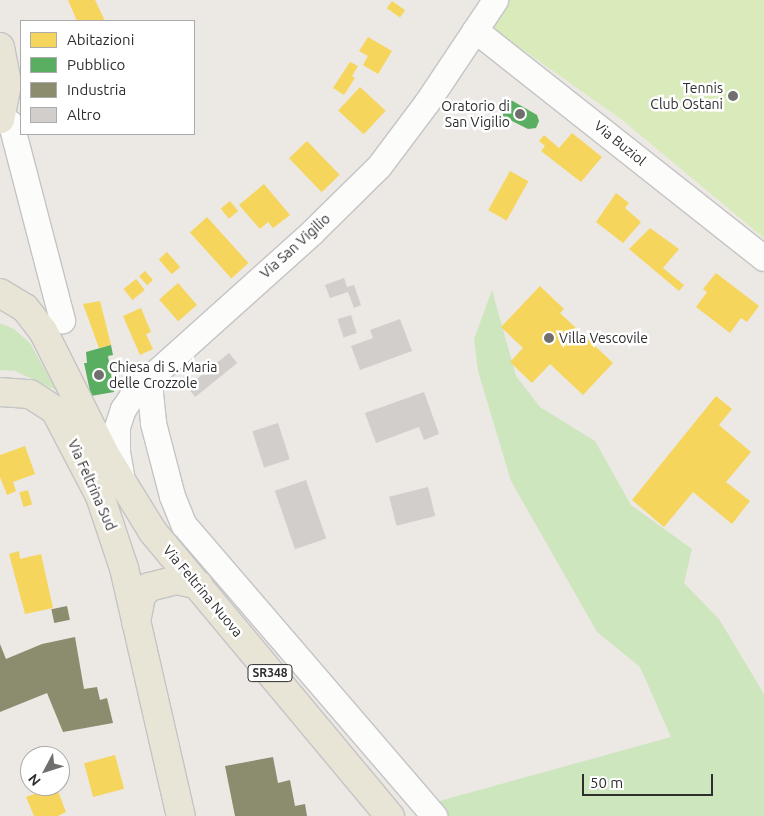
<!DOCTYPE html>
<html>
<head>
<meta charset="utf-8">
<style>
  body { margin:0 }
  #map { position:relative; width:764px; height:816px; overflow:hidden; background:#ece8e4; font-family:Ubuntu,sans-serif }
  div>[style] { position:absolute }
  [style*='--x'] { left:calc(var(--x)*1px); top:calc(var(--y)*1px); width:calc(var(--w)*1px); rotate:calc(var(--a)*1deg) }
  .green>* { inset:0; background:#cee6be }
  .pitch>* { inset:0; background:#d9eabb }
  .homes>* { inset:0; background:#f6d55c; transform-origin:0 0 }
  .public>* { inset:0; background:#5aae61 }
  .industry>* { inset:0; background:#8c8c6e; transform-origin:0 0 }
  .building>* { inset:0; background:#d1cecb; transform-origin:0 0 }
  .roads { filter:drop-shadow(1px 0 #c5c4c5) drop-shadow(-1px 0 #c5c4c5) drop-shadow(0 1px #c5c4c5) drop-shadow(0 -1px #c5c4c5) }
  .minor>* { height:25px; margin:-12.5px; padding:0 12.5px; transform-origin:12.5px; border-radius:12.5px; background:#fcfcfb }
  .major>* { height:28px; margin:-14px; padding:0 14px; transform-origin:14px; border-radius:14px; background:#e8e4d6 }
  .dots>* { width:14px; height:14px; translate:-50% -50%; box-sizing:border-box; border:2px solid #fff; border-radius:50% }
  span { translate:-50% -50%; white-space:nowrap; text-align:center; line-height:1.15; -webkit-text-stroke:5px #fff; paint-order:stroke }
  .shield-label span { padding:1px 4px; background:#fff; border:1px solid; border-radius:4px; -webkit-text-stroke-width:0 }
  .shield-label { font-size:12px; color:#2e2e2e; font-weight:700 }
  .poi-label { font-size:14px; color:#2e2e2e }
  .right { translate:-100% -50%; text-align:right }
  .left { translate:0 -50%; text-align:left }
  .street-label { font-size:14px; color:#2e2e2e }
  .legend { position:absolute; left:20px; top:20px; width:175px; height:115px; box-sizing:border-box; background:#fff; border:1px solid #ababab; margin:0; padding:6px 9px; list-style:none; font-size:15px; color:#2e2e2e }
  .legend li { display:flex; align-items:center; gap:10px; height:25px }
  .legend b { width:25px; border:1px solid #ababab }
  .north { position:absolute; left:20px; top:746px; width:50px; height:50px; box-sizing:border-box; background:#fff; border:1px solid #ababab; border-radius:50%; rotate:230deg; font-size:14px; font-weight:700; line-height:20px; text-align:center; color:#2e2e2e }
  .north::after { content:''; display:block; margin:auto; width:18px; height:22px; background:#706f6e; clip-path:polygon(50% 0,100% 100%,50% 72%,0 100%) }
  .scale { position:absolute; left:582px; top:774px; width:131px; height:22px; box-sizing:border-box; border:2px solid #2e2e2e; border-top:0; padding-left:6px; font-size:15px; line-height:18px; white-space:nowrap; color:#2e2e2e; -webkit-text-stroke:4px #fff; paint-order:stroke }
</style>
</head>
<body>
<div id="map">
  <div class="green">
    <i style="clip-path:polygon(492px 290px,516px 376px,540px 407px,595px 441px,631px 505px,692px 549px,684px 583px,719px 619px,764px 694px,764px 816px,425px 816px,418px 807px,671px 737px,640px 667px,597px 632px,511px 481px,478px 371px,474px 339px)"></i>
    <i style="clip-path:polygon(0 323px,14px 329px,30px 343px,56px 390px,15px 371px,0 370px)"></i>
  </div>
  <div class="pitch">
    <i style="clip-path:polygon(500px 0,764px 0,764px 238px,621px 119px,485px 23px)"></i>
  </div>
  <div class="homes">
    <i style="clip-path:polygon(68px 0,95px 0,105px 21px,77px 21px)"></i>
    <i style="left:392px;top:1px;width:16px;height:9px;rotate:35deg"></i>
    <i style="clip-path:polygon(368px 37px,392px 51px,378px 74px,363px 65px,368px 56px,359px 51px)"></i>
    <i style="clip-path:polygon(350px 62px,358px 66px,352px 76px,355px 78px,344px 95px,333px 88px)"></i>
    <i style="left:360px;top:87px;width:35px;height:32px;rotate:43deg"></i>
    <i style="clip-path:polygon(572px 133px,602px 157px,581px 182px,541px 151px,545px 146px,539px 141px,544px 135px,559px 148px)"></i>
    <i style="left:307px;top:141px;width:47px;height:25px;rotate:46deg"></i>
    <i style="left:510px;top:171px;width:21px;height:45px;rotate:29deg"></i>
    <i style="clip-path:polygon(264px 184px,290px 215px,273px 228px,268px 222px,260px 229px,239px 205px)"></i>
    <i style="clip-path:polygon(616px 193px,629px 203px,625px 208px,641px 222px,623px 243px,596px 222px)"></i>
    <i style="left:230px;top:201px;width:13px;height:12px;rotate:51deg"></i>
    <i style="left:207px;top:217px;width:62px;height:23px;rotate:48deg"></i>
    <i style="clip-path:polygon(650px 228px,679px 249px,663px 268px,684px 285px,679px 291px,629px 249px)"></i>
    <i style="left:167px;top:252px;width:20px;height:11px;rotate:49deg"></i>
    <i style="left:145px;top:271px;width:12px;height:8px;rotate:48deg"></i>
    <i style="clip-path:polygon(716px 273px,759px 306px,747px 322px,741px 318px,730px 333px,696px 307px,707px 292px,703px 289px)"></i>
    <i style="left:136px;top:279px;width:14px;height:16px;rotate:51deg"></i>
    <i style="left:178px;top:283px;width:29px;height:25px;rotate:49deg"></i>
    <i style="clip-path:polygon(540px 286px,564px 309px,560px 313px,613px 363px,583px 395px,550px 364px,532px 383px,510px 362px,523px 348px,501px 327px)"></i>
    <i style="clip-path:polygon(100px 301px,111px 345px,99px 348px,83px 304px)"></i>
    <i style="clip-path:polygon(141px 308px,151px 332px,146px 334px,153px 349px,140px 355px,123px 316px)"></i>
    <i style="clip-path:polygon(716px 396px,732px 409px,719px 425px,751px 452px,726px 482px,750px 501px,732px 524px,693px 492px,664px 527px,632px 500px)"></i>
    <i style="clip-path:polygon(25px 446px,35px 474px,13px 482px,16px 491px,7px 495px,0 477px,0 455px)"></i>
    <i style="left:28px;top:490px;width:15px;height:9px;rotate:74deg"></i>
    <i style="clip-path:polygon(19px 551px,20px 559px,41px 554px,53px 608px,25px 614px,9px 554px)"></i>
    <i style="left:115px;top:755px;width:35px;height:32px;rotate:75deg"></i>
    <i style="clip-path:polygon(56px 786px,66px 812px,58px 816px,34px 816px,26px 797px)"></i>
  </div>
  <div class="public">
    <i style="clip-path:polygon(511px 100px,537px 115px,539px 121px,536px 128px,528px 129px,502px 116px)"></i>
    <i style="clip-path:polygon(111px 345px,113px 355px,108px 356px,114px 392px,91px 396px,84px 363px,87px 363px,86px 352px)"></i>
  </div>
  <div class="industry">
    <i style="left:67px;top:606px;width:14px;height:16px;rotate:78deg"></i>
    <i style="clip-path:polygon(75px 637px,84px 689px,97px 687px,100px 700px,107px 698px,113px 723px,63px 732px,47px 693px,0 712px,0 644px,6px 659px,42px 644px)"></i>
    <i style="clip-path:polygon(273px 757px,278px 783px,290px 780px,295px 806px,305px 804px,307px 816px,235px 816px,225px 766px)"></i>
  </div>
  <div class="building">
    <i style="clip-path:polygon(344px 278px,347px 287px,354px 285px,361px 305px,354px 308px,348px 292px,330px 298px,325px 285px)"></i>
    <i style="left:351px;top:315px;width:19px;height:14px;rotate:72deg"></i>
    <i style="clip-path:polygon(400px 319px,412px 351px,360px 370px,351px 346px,373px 338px,370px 330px)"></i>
    <i style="left:229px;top:353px;width:13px;height:54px;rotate:51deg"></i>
    <i style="clip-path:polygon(424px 392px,439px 434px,424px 440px,419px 427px,376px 443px,365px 413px)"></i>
    <i style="left:278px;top:423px;width:38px;height:27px;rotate:72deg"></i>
    <i style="left:306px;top:480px;width:62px;height:33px;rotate:71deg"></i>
    <i style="left:428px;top:487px;width:30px;height:40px;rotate:76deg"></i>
  </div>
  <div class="roads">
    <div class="minor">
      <i style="--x:475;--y:30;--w:368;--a:38.3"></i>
      <i style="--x:1;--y:116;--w:13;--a:39"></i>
      <i style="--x:11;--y:124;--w:203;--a:75.4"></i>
      <i style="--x:144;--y:381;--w:13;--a:63"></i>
      <i style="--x:150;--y:393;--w:30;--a:84"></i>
      <i style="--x:153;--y:423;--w:75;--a:75.4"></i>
      <i style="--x:172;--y:496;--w:31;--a:68"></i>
      <i style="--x:184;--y:525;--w:384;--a:49.3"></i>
      <i style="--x:122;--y:480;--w:29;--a:-100"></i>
      <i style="--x:117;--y:451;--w:24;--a:-90"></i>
      <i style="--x:117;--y:427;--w:19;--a:-72"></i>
      <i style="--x:123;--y:409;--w:22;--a:-56"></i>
      <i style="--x:135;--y:391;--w:237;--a:-41.9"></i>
      <i style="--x:311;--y:233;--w:95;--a:-44.6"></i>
      <i style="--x:379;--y:166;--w:80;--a:-53.1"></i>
      <i style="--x:427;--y:102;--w:123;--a:-56.3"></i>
    </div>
    <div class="major">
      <i style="--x:0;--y:47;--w:38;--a:79"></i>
      <i style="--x:7;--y:84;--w:36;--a:101"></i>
      <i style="--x:0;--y:293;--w:29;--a:31"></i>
      <i style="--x:25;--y:308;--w:29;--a:52"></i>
      <i style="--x:43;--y:331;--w:140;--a:63.3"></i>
      <i style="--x:106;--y:456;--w:89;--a:58.3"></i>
      <i style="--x:153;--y:532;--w:370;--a:50.2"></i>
      <i style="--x:0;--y:392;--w:30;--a:4"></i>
      <i style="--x:30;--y:394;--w:30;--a:33"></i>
      <i style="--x:55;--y:410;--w:97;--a:62.4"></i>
      <i style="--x:100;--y:496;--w:76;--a:71.6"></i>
      <i style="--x:124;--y:568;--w:254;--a:77.1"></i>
      <i style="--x:136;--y:622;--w:26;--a:-79"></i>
      <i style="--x:141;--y:596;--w:12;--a:-48"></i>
      <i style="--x:149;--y:587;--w:29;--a:-14"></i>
      <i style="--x:177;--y:580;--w:22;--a:13"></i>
    </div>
  </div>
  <div class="dots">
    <i style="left:733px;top:96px;background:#706f6e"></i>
    <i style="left:520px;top:114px;background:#706f6e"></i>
    <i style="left:549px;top:338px;background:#706f6e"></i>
    <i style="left:99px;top:375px;background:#706f6e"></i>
  </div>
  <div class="shield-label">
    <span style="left:270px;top:673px">SR348</span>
  </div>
  <div class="poi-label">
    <span class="right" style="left:723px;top:96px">Tennis<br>Club Ostani</span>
    <span class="right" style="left:510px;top:114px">Oratorio di<br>San Vigilio</span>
    <span class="left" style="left:559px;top:338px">Villa Vescovile</span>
    <span class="left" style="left:109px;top:375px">Chiesa di S. Maria<br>delle Crozzole</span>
  </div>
  <div class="street-label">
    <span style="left:620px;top:143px;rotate:39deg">Via Buziol</span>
    <span style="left:295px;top:246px;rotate:-42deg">Via San Vigilio</span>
    <span style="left:92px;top:485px;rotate:66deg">Via Feltrina Sud</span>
    <span style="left:203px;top:591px;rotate:50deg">Via Feltrina Nuova</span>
  </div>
  <ul class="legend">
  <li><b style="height:14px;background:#f6d55c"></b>Abitazioni</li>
  <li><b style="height:14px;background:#5aae61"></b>Pubblico</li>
  <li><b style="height:14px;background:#8c8c6e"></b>Industria</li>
  <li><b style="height:14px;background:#d1cecb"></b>Altro</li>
  </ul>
  <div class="north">N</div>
  <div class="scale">50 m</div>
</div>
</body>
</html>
